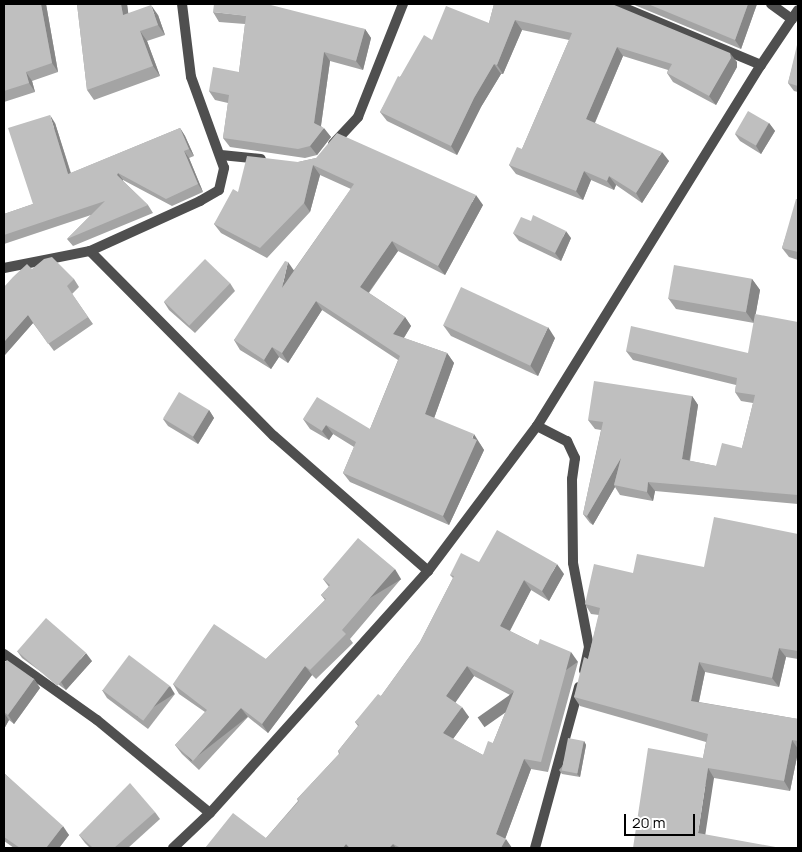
<!DOCTYPE html>
<html>
<head>
<meta charset="utf-8">
<style>
  body { margin:0 }
  #map { position:relative; width:802px; height:852px; overflow:hidden; background:#fff; font-family:Manrope,sans-serif }
  div>[style] { position:absolute }
  [style*='--x'] { left:calc(var(--x)*1px); top:calc(var(--y)*1px); width:calc(var(--w)*1px); rotate:calc(var(--a)*1deg) }
  .service>* { height:10px; margin:-5px; padding:0 5px; transform-origin:5px; border-radius:5px; background:#4f4f4f }
  .minor>* { height:10px; margin:-5px; padding:0 5px; transform-origin:5px; border-radius:5px; background:#4f4f4f }
  .tertiary>* { height:10px; margin:-5px; padding:0 5px; transform-origin:5px; border-radius:5px; background:#4f4f4f }
  .wall>* { inset:0; background:#a4a4a4 }
  .shaded-wall>* { inset:0; background:#868686; transform-origin:0 0 }
  .building>* { inset:0; background:#bfbfbf; transform-origin:0 0 }
  span { translate:-50% -50%; white-space:nowrap; text-align:center; line-height:1.15; -webkit-text-stroke:4px #fff; paint-order:stroke }
  .frame { position:absolute; inset:0; border:5px solid #000; pointer-events:none }
  .scale { position:absolute; left:624px; top:814px; width:71px; height:22px; box-sizing:border-box; border:2px solid #000; border-top:0; padding-left:6px; font-size:15px; line-height:18px; white-space:nowrap; color:#000; -webkit-text-stroke:4px #fff; paint-order:stroke }
</style>
</head>
<body>
<div id="map">
  <div class="service">
    <i style="--x:4;--y:654;--w:114;--a:35.4"></i>
    <i style="--x:97;--y:720;--w:146;--a:39.5"></i>
  </div>
  <div class="minor">
    <i style="--x:615;--y:4;--w:158;--a:22.7"></i>
    <i style="--x:771;--y:4;--w:26;--a:36"></i>
    <i style="--x:333;--y:144;--w:37;--a:-47"></i>
    <i style="--x:358;--y:117;--w:122;--a:-68.3"></i>
    <i style="--x:221;--y:155;--w:40;--a:5.7"></i>
    <i style="--x:90;--y:251;--w:261;--a:45.2"></i>
    <i style="--x:274;--y:436;--w:205;--a:41.2"></i>
    <i style="--x:4;--y:268;--w:88;--a:-11.2"></i>
    <i style="--x:90;--y:251;--w:121;--a:-24.4"></i>
    <i style="--x:200;--y:201;--w:22;--a:-30"></i>
    <i style="--x:219;--y:190;--w:23;--a:-77"></i>
    <i style="--x:224;--y:168;--w:97;--a:-109.9"></i>
    <i style="--x:191;--y:77;--w:74;--a:-97"></i>
    <i style="--x:537;--y:426;--w:34;--a:27"></i>
    <i style="--x:567;--y:441;--w:19;--a:65"></i>
    <i style="--x:575;--y:458;--w:21;--a:98"></i>
    <i style="--x:572;--y:479;--w:84;--a:89.3"></i>
    <i style="--x:573;--y:563;--w:86;--a:79.2"></i>
    <i style="--x:589;--y:647;--w:24;--a:102"></i>
    <i style="--x:535;--y:848;--w:167;--a:-74.7"></i>
  </div>
  <div class="tertiary">
    <i style="--x:173;--y:848;--w:51;--a:-43.4"></i>
    <i style="--x:210;--y:813;--w:326;--a:-48"></i>
    <i style="--x:428;--y:571;--w:181;--a:-53.1"></i>
    <i style="--x:537;--y:426;--w:425;--a:-58.2"></i>
    <i style="--x:761;--y:65;--w:66;--a:-56.1"></i>
  </div>
  <div class="wall">
    <i style="clip-path:polygon(4px 4px,46px 4px,58px 72px,32px 81px,35px 92px,4px 102px)"></i>
    <i style="clip-path:polygon(77px 4px,127px 4px,128px 13px,158px 15px,165px 35px,147px 41px,160px 76px,94px 100px,87px 90px)"></i>
    <i style="clip-path:polygon(494px 4px,737px 62px,737px 67px,716px 105px,673px 82px,667px 73px,668px 70px,623px 56px,595px 123px,669px 161px,642px 203px,616px 185px,614px 190px,591px 180px,583px 200px,516px 174px,509px 165px,522px 149px,569px 40px,522px 30px,503px 74px,501px 74px,481px 107px,457px 155px,387px 121px,380px 112px,400px 77px,432px 40px,489px 23px)"></i>
    <i style="clip-path:polygon(632px 4px,757px 4px,741px 49px)"></i>
    <i style="clip-path:polygon(213px 12px,365px 29px,371px 38px,363px 70px,330px 61px,321px 126px,331px 137px,317px 155px,305px 158px,230px 147px,223px 138px,228px 103px,215px 100px,209px 91px,239px 72px,245px 24px,219px 22px)"></i>
    <i style="clip-path:polygon(798px 46px,798px 92px,794px 91px,788px 83px)"></i>
    <i style="clip-path:polygon(55px 123px,71px 173px,180px 128px,185px 136px,194px 156px,189px 158px,203px 192px,172px 206px,123px 180px,123px 181px,148px 205px,153px 213px,73px 246px,67px 239px,91px 215px,4px 244px,4px 214px,33px 204px)"></i>
    <i style="clip-path:polygon(769px 123px,775px 131px,761px 154px,740px 141px,735px 134px)"></i>
    <i style="clip-path:polygon(316px 158px,483px 205px,445px 275px,398px 251px,369px 293px,405px 317px,411px 326px,404px 338px,447px 353px,454px 363px,434px 418px,480px 444px,484px 450px,449px 525px,350px 482px,343px 473px,354px 447px,333px 434px,329px 440px,310px 429px,303px 419px,370px 429px,398px 360px,322px 310px,288px 363px,279px 357px,271px 369px,240px 350px,234px 340px,294px 270px,351px 189px,320px 175px,310px 212px,267px 258px,221px 233px,214px 224px,238px 192px,298px 162px)"></i>
    <i style="clip-path:polygon(798px 199px,798px 260px,789px 257px,782px 248px)"></i>
    <i style="clip-path:polygon(513px 233px,571px 238px,561px 261px,519px 241px)"></i>
    <i style="clip-path:polygon(32px 269px,74px 279px,79px 287px,72px 294px,93px 324px,54px 351px,33px 323px,4px 356px,4px 287px)"></i>
    <i style="clip-path:polygon(752px 279px,760px 290px,754px 323px,676px 309px,668px 298px)"></i>
    <i style="clip-path:polygon(230px 283px,235px 291px,195px 333px,169px 310px,164px 302px)"></i>
    <i style="clip-path:polygon(798px 322px,798px 504px,655px 491px,653px 501px,620px 495px,615px 487px,593px 525px,590px 523px,583px 514px,601px 430px,595px 429px,588px 420px,692px 396px,698px 405px,690px 461px,716px 466px,742px 448px,753px 403px,741px 401px,735px 392px,736px 385px,633px 360px,626px 351px,748px 353px)"></i>
    <i style="clip-path:polygon(443px 325px,555px 338px,538px 376px,451px 336px)"></i>
    <i style="clip-path:polygon(209px 410px,214px 418px,198px 444px,168px 426px,163px 419px)"></i>
    <i style="clip-path:polygon(798px 534px,798px 659px,786px 657px,779px 687px,705px 672px,699px 702px,798px 719px,798px 752px,790px 791px,714px 778px,633px 848px,703px 758px,706px 742px,580px 706px,574px 697px,588px 659px,599px 615px,591px 614px,585px 604px,633px 573px,704px 567px)"></i>
    <i style="clip-path:polygon(evenodd,479px 562px,564px 574px,549px 601px,531px 590px,510px 631px,538px 645px,578px 662px,548px 772px,531px 769px,505px 839px,512px 848px,205px 848px,266px 838px,298px 801px,297px 799px,339px 754px,338px 751px,358px 726px,355px 722px,381px 696px,420px 642px,453px 578px,450px 575px,479px 562px,474px 676px,512px 696px,493px 743px,483px 755px,453px 739px,469px 717px,455px 702px,474px 676px)"></i>
    <i style="clip-path:polygon(323px 579px,401px 579px,350px 639px,353px 643px,316px 679px,312px 675px,268px 733px,248px 717px,199px 770px,182px 754px,175px 745px,205px 712px,179px 694px,173px 684px,266px 659px,325px 600px,321px 595px,329px 587px)"></i>
    <i style="clip-path:polygon(17px 651px,92px 661px,66px 690px,22px 658px)"></i>
    <i style="clip-path:polygon(4px 663px,34px 679px,40px 688px,14px 724px,9px 720px,4px 729px)"></i>
    <i style="clip-path:polygon(102px 690px,175px 694px,148px 729px,107px 698px)"></i>
    <i style="clip-path:polygon(584px 741px,586px 745px,580px 777px,562px 774px,559px 770px)"></i>
    <i style="clip-path:polygon(4px 773px,69px 835px,59px 848px,14px 848px,4px 841px)"></i>
    <i style="clip-path:polygon(155px 812px,160px 819px,128px 848px,90px 848px,85px 843px,79px 835px)"></i>
  </div>
  <div class="shaded-wall">
    <i style="clip-path:polygon(41px 4px,46px 4px,58px 72px,52px 63px)"></i>
    <i style="clip-path:polygon(121px 4px,127px 4px,130px 25px,123px 15px)"></i>
    <i style="clip-path:polygon(748px 4px,757px 4px,741px 49px,735px 40px)"></i>
    <i style="clip-path:polygon(151px 5px,158px 15px,165px 35px,158px 25px)"></i>
    <i style="clip-path:polygon(515px 20px,522px 30px,503px 74px,497px 65px)"></i>
    <i style="clip-path:polygon(365px 29px,371px 38px,363px 70px,356px 61px)"></i>
    <i style="clip-path:polygon(140px 31px,147px 41px,160px 76px,153px 66px)"></i>
    <i style="clip-path:polygon(617px 47px,623px 56px,592px 129px,586px 119px)"></i>
    <i style="clip-path:polygon(324px 52px,330px 61px,320px 132px,314px 123px)"></i>
    <i style="clip-path:polygon(730px 53px,737px 62px,737px 67px,716px 105px,709px 96px)"></i>
    <i style="clip-path:polygon(494px 64px,501px 74px,481px 107px,457px 155px,451px 146px,474px 98px)"></i>
    <i style="clip-path:polygon(26px 72px,32px 81px,35px 92px,29px 83px)"></i>
    <i style="clip-path:polygon(50px 115px,55px 123px,73px 181px,68px 174px)"></i>
    <i style="clip-path:polygon(769px 123px,775px 131px,761px 154px,756px 146px)"></i>
    <i style="clip-path:polygon(180px 128px,185px 136px,194px 156px,189px 149px)"></i>
    <i style="clip-path:polygon(324px 128px,331px 137px,317px 155px,310px 146px)"></i>
    <i style="clip-path:polygon(184px 151px,189px 158px,203px 192px,198px 184px)"></i>
    <i style="clip-path:polygon(662px 152px,669px 161px,642px 203px,636px 193px)"></i>
    <i style="clip-path:polygon(313px 165px,320px 175px,310px 212px,304px 203px)"></i>
    <i style="clip-path:polygon(584px 171px,591px 180px,583px 200px,576px 191px)"></i>
    <i style="clip-path:polygon(118px 173px,123px 180px,122px 183px,117px 175px)"></i>
    <i style="clip-path:polygon(609px 176px,616px 185px,614px 190px,607px 181px)"></i>
    <i style="clip-path:polygon(476px 195px,483px 205px,445px 275px,438px 266px)"></i>
    <i style="clip-path:polygon(566px 231px,571px 238px,561px 261px,555px 253px)"></i>
    <i style="clip-path:polygon(392px 241px,398px 251px,366px 296px,360px 287px)"></i>
    <i style="clip-path:polygon(288px 262px,295px 272px,282px 288px)"></i>
    <i style="clip-path:polygon(752px 279px,760px 290px,754px 323px,746px 312px)"></i>
    <i style="clip-path:polygon(316px 301px,322px 310px,288px 363px,282px 353px)"></i>
    <i style="clip-path:polygon(28px 315px,33px 323px,4px 356px,4px 342px)"></i>
    <i style="clip-path:polygon(405px 317px,411px 326px,400px 344px,393px 334px)"></i>
    <i style="clip-path:polygon(548px 327px,555px 338px,538px 376px,530px 365px)"></i>
    <i style="clip-path:polygon(272px 347px,279px 357px,271px 369px,264px 360px)"></i>
    <i style="clip-path:polygon(447px 353px,454px 363px,432px 424px,425px 414px)"></i>
    <i style="clip-path:polygon(692px 396px,698px 405px,688px 469px,682px 459px)"></i>
    <i style="clip-path:polygon(209px 410px,214px 418px,198px 444px,193px 437px)"></i>
    <i style="clip-path:polygon(326px 425px,333px 434px,329px 440px,322px 431px)"></i>
    <i style="clip-path:polygon(474px 434px,484px 450px,449px 525px,443px 516px)"></i>
    <i style="clip-path:polygon(621px 458px,614px 485px,615px 487px,593px 525px,587px 516px)"></i>
    <i style="clip-path:polygon(648px 482px,655px 491px,653px 501px,647px 492px)"></i>
    <i style="clip-path:polygon(557px 564px,564px 574px,549px 601px,542px 591px)"></i>
    <i style="left:395px;top:569px;width:12px;height:81px;rotate:59deg"></i>
    <i style="clip-path:polygon(524px 580px,531px 590px,507px 636px,500px 626px)"></i>
    <i style="clip-path:polygon(779px 648px,786px 657px,779px 687px,772px 678px)"></i>
    <i style="left:571px;top:652px;width:12px;height:114px;rotate:55deg"></i>
    <i style="clip-path:polygon(86px 653px,92px 661px,66px 690px,61px 682px)"></i>
    <i style="clip-path:polygon(699px 662px,705px 672px,697px 710px,691px 701px)"></i>
    <i style="clip-path:polygon(305px 666px,312px 675px,268px 733px,262px 724px)"></i>
    <i style="clip-path:polygon(467px 666px,474px 676px,453px 706px,446px 696px)"></i>
    <i style="clip-path:polygon(34px 679px,40px 688px,14px 724px,8px 715px)"></i>
    <i style="left:170px;top:686px;width:9px;height:44px;rotate:58deg"></i>
    <i style="clip-path:polygon(462px 707px,469px 717px,450px 743px,443px 733px)"></i>
    <i style="left:241px;top:708px;width:11px;height:72px;rotate:52deg"></i>
    <i style="clip-path:polygon(4px 713px,9px 720px,4px 729px)"></i>
    <i style="clip-path:polygon(792px 740px,798px 749px,798px 752px,790px 791px,784px 781px)"></i>
    <i style="clip-path:polygon(584px 741px,586px 745px,580px 777px,577px 774px)"></i>
    <i style="clip-path:polygon(524px 759px,531px 769px,504px 842px,506px 839px,512px 848px,501px 848px,496px 834px)"></i>
    <i style="clip-path:polygon(708px 768px,714px 778px,704px 843px,698px 833px)"></i>
    <i style="clip-path:polygon(63px 826px,69px 835px,59px 848px,46px 848px)"></i>
    <i style="clip-path:polygon(346px 844px,349px 848px,343px 848px)"></i>
    <i style="clip-path:polygon(393px 844px,396px 848px,389px 848px)"></i>
  </div>
  <div class="building">
    <i style="clip-path:polygon(4px 4px,41px 4px,52px 63px,26px 72px,29px 83px,4px 91px)"></i>
    <i style="clip-path:polygon(77px 4px,121px 4px,123px 15px,151px 5px,158px 25px,140px 31px,153px 66px,87px 90px)"></i>
    <i style="clip-path:polygon(214px 4px,267px 4px,365px 29px,356px 61px,324px 52px,314px 123px,324px 128px,310px 146px,298px 149px,223px 138px,229px 95px,209px 91px,213px 67px,239px 72px,246px 16px,213px 12px)"></i>
    <i style="clip-path:polygon(494px 4px,612px 4px,730px 53px,731px 58px,709px 96px,667px 73px,672px 64px,617px 47px,586px 119px,662px 152px,636px 193px,609px 176px,607px 181px,584px 171px,576px 191px,509px 165px,517px 147px,522px 149px,572px 33px,515px 20px,497px 65px,494px 64px,474px 98px,451px 146px,380px 112px,398px 76px,400px 77px,424px 35px,432px 40px,446px 6px,489px 23px)"></i>
    <i style="clip-path:polygon(648px 4px,748px 4px,735px 40px)"></i>
    <i style="clip-path:polygon(797px 45px,798px 46px,798px 86px,788px 83px)"></i>
    <i style="left:748px;top:111px;width:24px;height:26px;rotate:30deg"></i>
    <i style="clip-path:polygon(50px 115px,68px 174px,180px 128px,189px 149px,184px 151px,198px 184px,166px 199px,118px 173px,117px 175px,148px 205px,67px 239px,105px 201px,4px 235px,4px 214px,33px 204px,8px 128px)"></i>
    <i style="clip-path:polygon(337px 133px,476px 195px,438px 266px,392px 241px,360px 287px,405px 317px,393px 334px,447px 353px,425px 414px,474px 434px,472px 438px,477px 440px,443px 516px,343px 473px,356px 442px,326px 425px,322px 431px,303px 419px,317px 397px,370px 429px,400px 356px,316px 301px,282px 353px,272px 347px,264px 360px,234px 340px,285px 261px,288px 262px,282px 288px,354px 184px,313px 165px,304px 203px,260px 248px,214px 224px,233px 189px,238px 192px,247px 156px,298px 162px,316px 158px)"></i>
    <i style="clip-path:polygon(796px 199px,798px 199px,798px 252px,782px 248px)"></i>
    <i style="clip-path:polygon(533px 215px,566px 231px,555px 253px,513px 233px,521px 217px,531px 221px)"></i>
    <i style="clip-path:polygon(52px 257px,74px 279px,67px 286px,88px 317px,48px 344px,28px 315px,4px 342px,4px 287px,13px 277px,27px 264px,32px 269px,44px 259px)"></i>
    <i style="left:205px;top:259px;width:35px;height:59px;rotate:44deg"></i>
    <i style="left:674px;top:265px;width:79px;height:34px;rotate:10deg"></i>
    <i style="left:461px;top:287px;width:96px;height:42px;rotate:25deg"></i>
    <i style="clip-path:polygon(755px 314px,798px 322px,798px 495px,648px 482px,647px 492px,614px 485px,621px 458px,587px 516px,583px 514px,603px 422px,588px 420px,594px 381px,692px 396px,682px 459px,716px 466px,722px 443px,742px 448px,755px 395px,735px 392px,737px 378px,626px 351px,631px 326px,748px 353px)"></i>
    <i style="left:179px;top:392px;width:35px;height:31px;rotate:31deg"></i>
    <i style="clip-path:polygon(714px 517px,798px 534px,798px 651px,779px 648px,772px 678px,699px 662px,691px 701px,798px 719px,798px 741px,792px 740px,784px 781px,708px 768px,698px 833px,781px 848px,633px 848px,648px 748px,703px 758px,708px 734px,574px 697px,584px 657px,588px 659px,600px 608px,585px 604px,594px 564px,633px 573px,637px 554px,704px 567px)"></i>
    <i style="clip-path:polygon(evenodd,497px 530px,557px 564px,542px 591px,524px 580px,500px 626px,538px 645px,540px 639px,571px 652px,541px 762px,524px 759px,496px 834px,506px 839px,501px 848px,401px 848px,393px 844px,389px 848px,350px 848px,346px 844px,343px 848px,205px 848px,233px 813px,266px 838px,299px 801px,297px 799px,340px 753px,338px 751px,359px 725px,355px 722px,378px 694px,381px 696px,420px 642px,454px 576px,450px 575px,461px 553px,479px 562px,497px 530px,467px 666px,514px 691px,493px 743px,488px 741px,483px 755px,443px 733px,462px 707px,446px 696px,467px 666px)"></i>
    <i style="clip-path:polygon(358px 538px,395px 569px,342px 630px,346px 634px,310px 670px,305px 666px,262px 724px,241px 708px,193px 761px,175px 745px,207px 710px,173px 684px,214px 624px,266px 659px,326px 599px,321px 595px,330px 585px,323px 579px)"></i>
    <i style="left:46px;top:618px;width:53px;height:44px;rotate:41deg"></i>
    <i style="left:129px;top:655px;width:51px;height:44px;rotate:37deg"></i>
    <i style="clip-path:polygon(7px 660px,34px 679px,8px 715px,4px 712px,4px 663px)"></i>
    <i style="left:568px;top:738px;width:16px;height:33px;rotate:11deg"></i>
    <i style="clip-path:polygon(4px 773px,63px 826px,46px 848px,20px 848px,4px 837px)"></i>
    <i style="clip-path:polygon(130px 783px,155px 812px,114px 848px,93px 848px,79px 835px)"></i>
  </div>
  <div class="frame"></div>
  <div class="scale">20 m</div>
</div>
</body>
</html>
